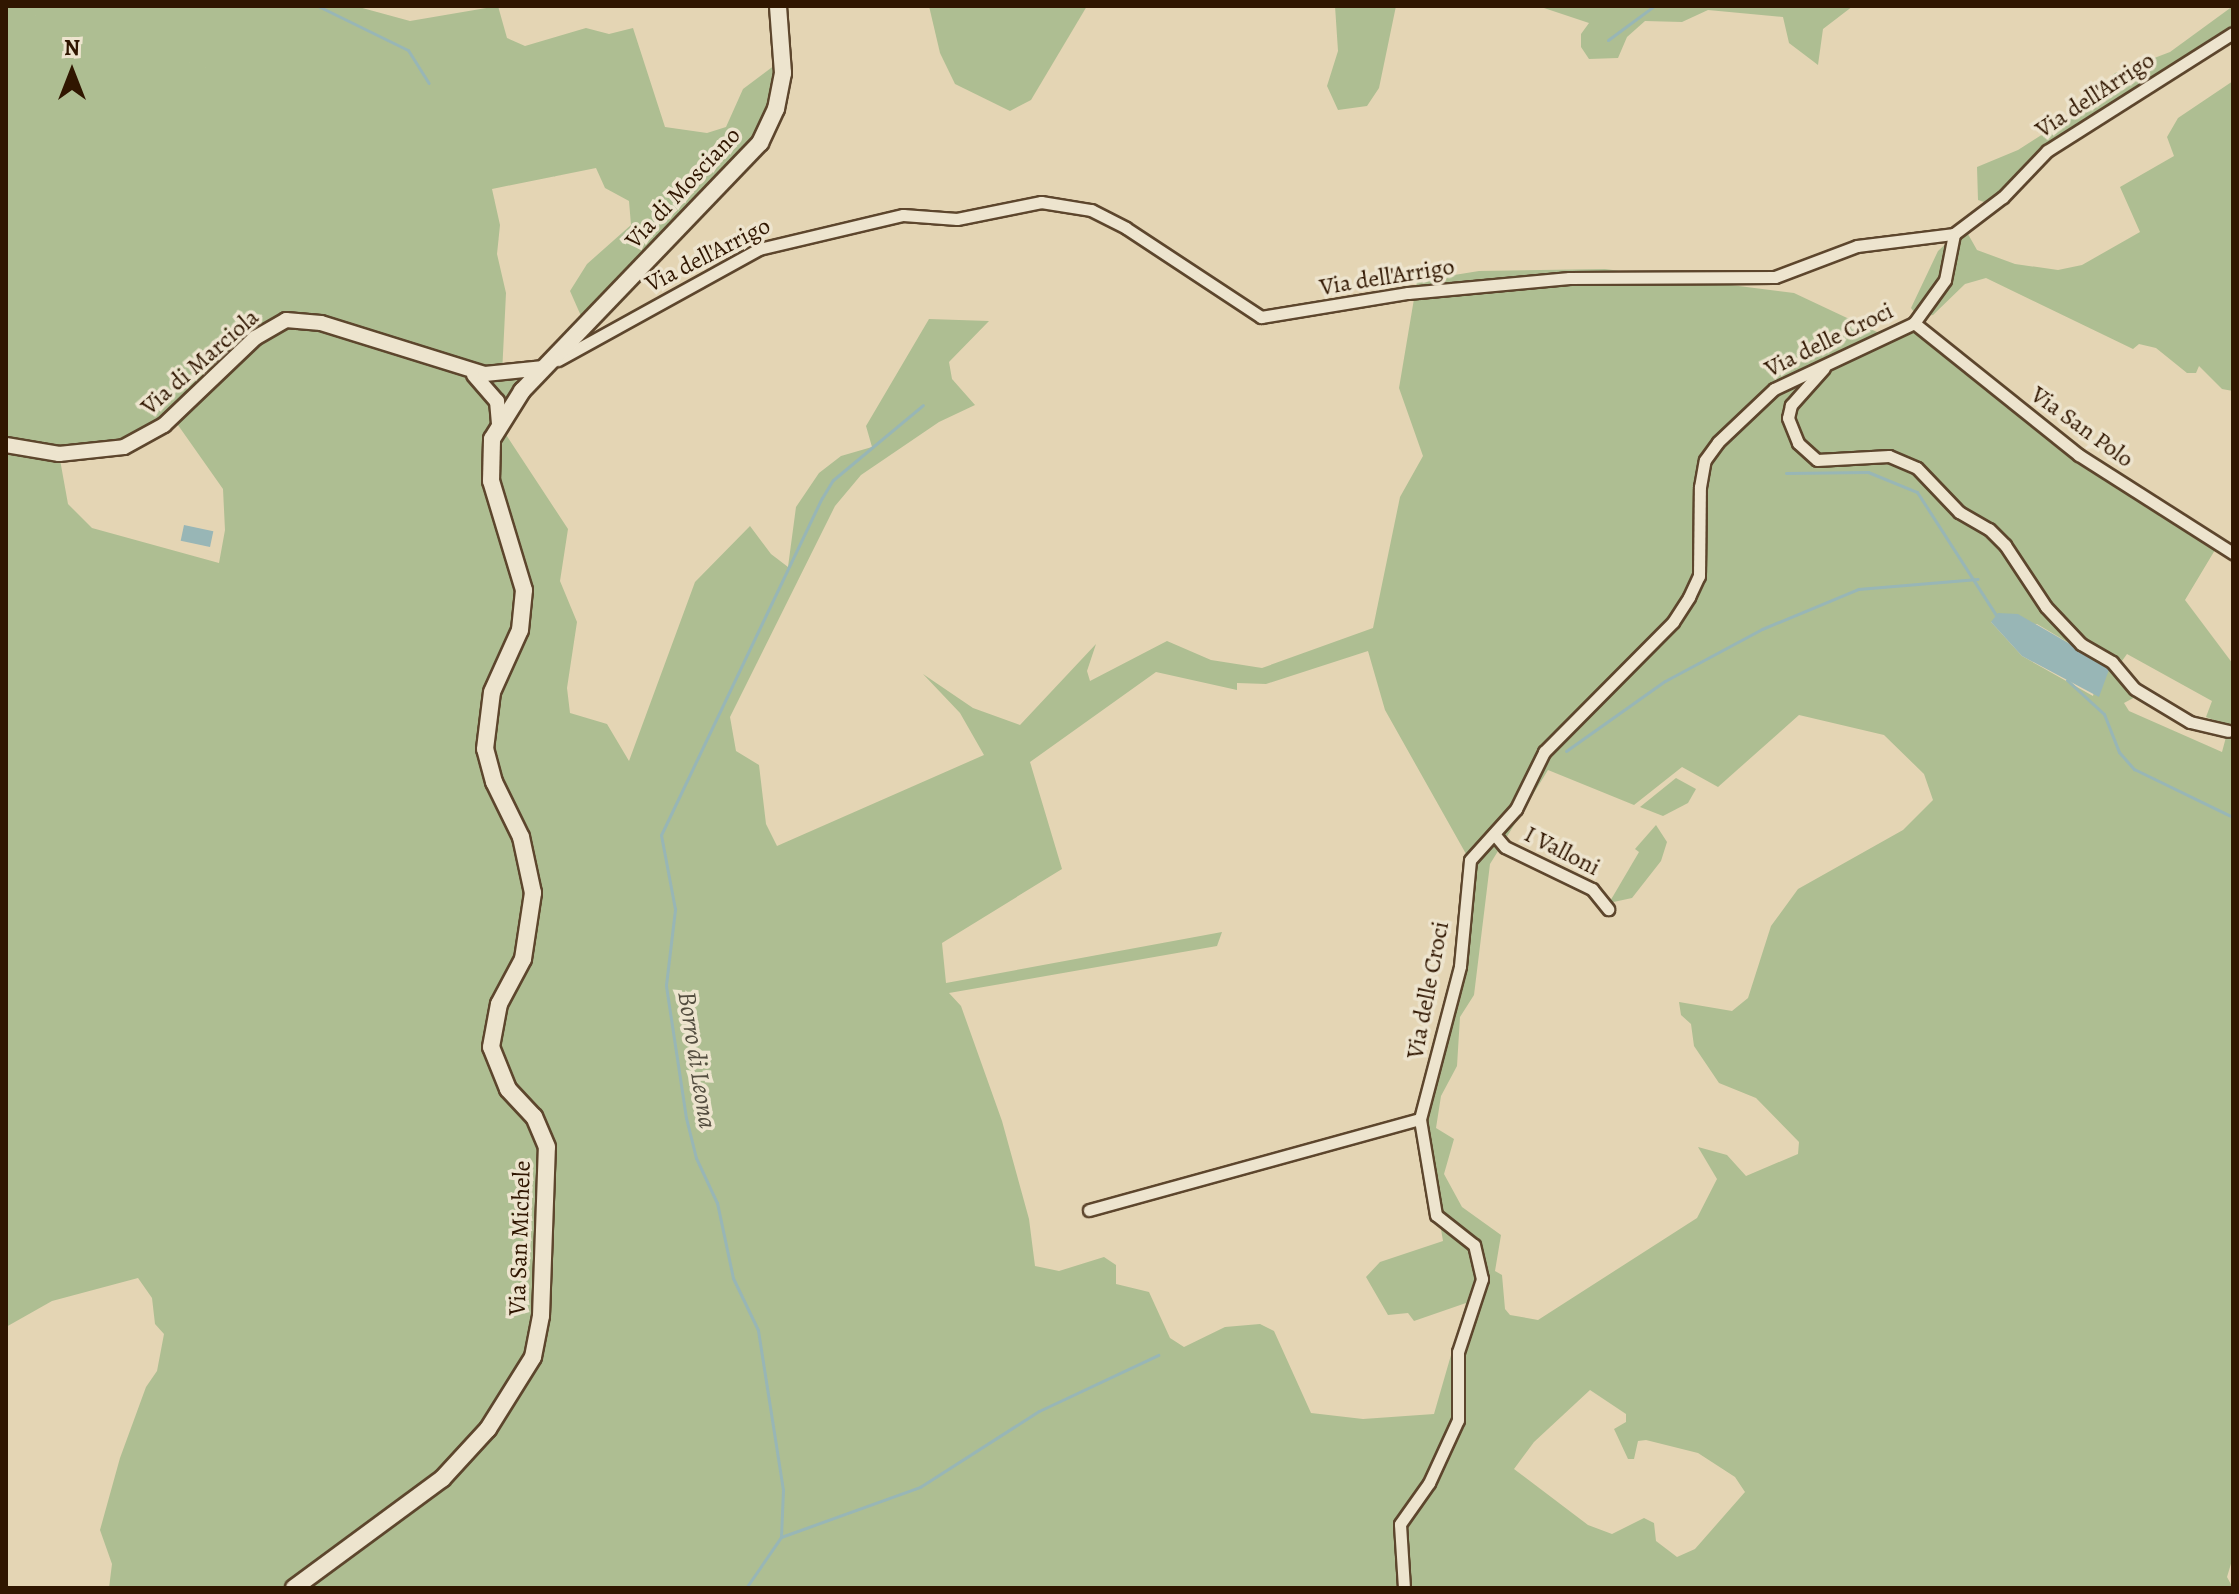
<!DOCTYPE html>
<html>
<head>
<meta charset="utf-8">
<style>
  body { margin:0 }
  #map { position:relative; width:2239px; height:1594px; overflow:hidden; background:#e4d5b4; font-family:Alegreya,serif }
  div>[style] { position:absolute }
  [style*='--x'] { left:calc(var(--x)*1px); top:calc(var(--y)*1px); width:calc(var(--w)*1px); rotate:calc(var(--a)*1deg) }
  .green>* { inset:0; background:#aebe92 }
  .water>* { inset:0; background:#98b6b6; transform-origin:0 0 }
  .stream>* { height:3px; margin:-1.5px; padding:0 1.5px; transform-origin:1.5px; border-radius:1.5px; background:#98b6b6 }
  .roads { filter:drop-shadow(2px 0 #5d462d) drop-shadow(-2px 0 #5d462d) drop-shadow(0 2px #5d462d) drop-shadow(0 -2px #5d462d) }
  .minor>* { height:11px; margin:-5.5px; padding:0 5.5px; transform-origin:5.5px; border-radius:5.5px; background:#ede4ce }
  .tertiary>* { height:14px; margin:-7px; padding:0 7px; transform-origin:7px; border-radius:7px; background:#ede4ce }
  .secondary>* { height:16px; margin:-8px; padding:0 8px; transform-origin:8px; border-radius:8px; background:#ede4ce }
  span { translate:-50% -50%; white-space:nowrap; text-align:center; line-height:1.15; -webkit-text-stroke:7px #ede4ce; paint-order:stroke }
  .street-label { font-size:24px; color:#301600 }
  .water-label { font-size:26px; color:#544e40; font-style:italic }
  .frame { position:absolute; inset:0; border:8px solid #301600; pointer-events:none }
  .north { position:absolute; left:32px; top:32px; width:80px; height:80px; -webkit-text-stroke:6px #ede4ce; paint-order:stroke; rotate:0deg; font-size:22px; font-weight:700; line-height:32px; text-align:center; color:#301600 }
  .north::after { content:''; display:block; margin:auto; width:28px; height:36px; background:#301600; clip-path:polygon(50% 0,100% 100%,50% 72%,0 100%) }
</style>
</head>
<body>
<div id="map">
  <div class="green">
    <i style="clip-path:polygon(evenodd,6px 6px,355px 6px,410px 21px,498px 6px,507px 38px,525px 46px,586px 28px,609px 34px,633px 28px,665px 127px,707px 133px,726px 127px,743px 89px,783px 59px,760px 143px,585px 325px,570px 291px,587px 264px,631px 225px,629px 201px,605px 188px,596px 168px,492px 189px,500px 225px,497px 254px,506px 293px,502px 374px,543px 368px,499px 424px,568px 529px,560px 581px,577px 622px,567px 688px,570px 713px,607px 724px,629px 761px,695px 582px,750px 526px,771px 554px,788px 567px,796px 507px,819px 473px,841px 456px,872px 447px,866px 426px,929px 319px,989px 321px,949px 362px,952px 379px,975px 405px,939px 422px,861px 475px,835px 506px,730px 717px,736px 751px,759px 765px,766px 824px,777px 846px,984px 755px,960px 713px,923px 674px,973px 708px,1020px 725px,1096px 644px,1087px 671px,1090px 681px,1167px 641px,1211px 660px,1262px 668px,1373px 628px,1400px 497px,1423px 456px,1399px 388px,1417px 281px,1479px 271px,1605px 269px,1794px 293px,1879px 333px,1905px 320px,1914px 323px,2079px 455px,2218px 545px,2185px 600px,2233px 664px,2233px 1557px,2227px 1577px,2233px 1588px,109px 1588px,112px 1564px,100px 1530px,120px 1458px,146px 1387px,157px 1371px,164px 1334px,155px 1324px,152px 1298px,138px 1278px,52px 1301px,6px 1327px,6px 6px,173px 418px,223px 489px,225px 530px,219px 563px,92px 528px,68px 504px,59px 454px,124px 447px,173px 418px,6px 6px,1991px 622px,2037px 624px,2101px 662px,2093px 696px,2022px 656px,1991px 622px,6px 6px,1368px 651px,1385px 710px,1470px 861px,1460px 967px,1422px 1118px,1443px 1241px,1380px 1262px,1366px 1277px,1388px 1315px,1408px 1313px,1414px 1321px,1466px 1303px,1434px 1414px,1363px 1419px,1311px 1413px,1274px 1331px,1260px 1324px,1225px 1327px,1184px 1347px,1170px 1338px,1149px 1292px,1116px 1284px,1116px 1265px,1104px 1257px,1059px 1271px,1035px 1266px,1029px 1219px,1002px 1121px,961px 1006px,949px 993px,1217px 946px,1222px 932px,946px 983px,942px 943px,1062px 869px,1030px 762px,1156px 672px,1237px 690px,1237px 683px,1266px 684px,1368px 651px,6px 6px,2127px 654px,2212px 701px,2206px 717px,2229px 726px,2222px 752px,2129px 711px,2124px 703px,2137px 696px,2119px 665px,2127px 654px,6px 6px,1799px 715px,1884px 735px,1924px 774px,1933px 800px,1903px 830px,1798px 889px,1771px 926px,1748px 998px,1732px 1011px,1679px 1002px,1681px 1015px,1691px 1024px,1694px 1046px,1719px 1083px,1756px 1098px,1799px 1142px,1798px 1154px,1746px 1176px,1727px 1155px,1698px 1147px,1717px 1179px,1697px 1218px,1538px 1320px,1510px 1315px,1505px 1309px,1502px 1275px,1495px 1271px,1501px 1235px,1462px 1207px,1444px 1174px,1454px 1139px,1436px 1128px,1441px 1096px,1457px 1066px,1460px 1017px,1474px 995px,1490px 864px,1548px 770px,1634px 805px,1682px 767px,1718px 787px,1799px 715px,6px 6px,1590px 1390px,1626px 1414px,1626px 1422px,1614px 1429px,1628px 1459px,1634px 1459px,1638px 1441px,1646px 1440px,1698px 1453px,1735px 1477px,1745px 1492px,1695px 1549px,1677px 1557px,1656px 1541px,1654px 1523px,1644px 1518px,1612px 1534px,1588px 1525px,1514px 1469px,1534px 1442px,1590px 1390px)"></i>
    <i style="clip-path:polygon(929px 6px,1087px 6px,1031px 100px,1010px 111px,955px 84px,940px 53px)"></i>
    <i style="clip-path:polygon(1335px 6px,1396px 6px,1379px 88px,1367px 106px,1338px 110px,1327px 86px,1338px 51px)"></i>
    <i style="clip-path:polygon(1538px 6px,1853px 6px,1823px 29px,1818px 65px,1789px 43px,1783px 17px,1708px 10px,1682px 22px,1645px 21px,1627px 37px,1618px 58px,1589px 59px,1581px 47px,1581px 34px,1589px 23px)"></i>
    <i style="clip-path:polygon(2233px 6px,2233px 30px,2030px 158px,1990px 204px,1978px 200px,1977px 167px,2018px 150px,2070px 117px,2115px 73px,2170px 52px)"></i>
    <i style="clip-path:polygon(2233px 81px,2233px 391px,2222px 389px,2199px 366px,2196px 373px,2187px 373px,2156px 348px,2139px 344px,2133px 349px,1986px 278px,1965px 284px,1933px 315px,1918px 317px,1911px 308px,1938px 251px,1964px 227px,1977px 250px,2015px 264px,2058px 270px,2082px 265px,2140px 232px,2120px 187px,2174px 156px,2167px 137px,2178px 118px)"></i>
    <i style="clip-path:polygon(1676px 778px,1696px 789px,1688px 803px,1663px 816px,1640px 807px)"></i>
    <i style="clip-path:polygon(1656px 825px,1667px 842px,1661px 861px,1632px 898px,1609px 903px,1639px 852px,1635px 849px)"></i>
  </div>
  <div class="water">
    <i style="left:184px;top:525px;width:30px;height:16px;rotate:12deg"></i>
    <i style="clip-path:polygon(1998px 613px,2018px 614px,2110px 667px,2099px 697px,2022px 656px,1991px 622px)"></i>
  </div>
  <div class="stream">
    <i style="--x:318;--y:6;--w:100;--a:26.1"></i>
    <i style="--x:408;--y:50;--w:39;--a:58"></i>
    <i style="--x:1608;--y:40;--w:57;--a:-36.5"></i>
    <i style="--x:1786;--y:473;--w:82;--a:-0.7"></i>
    <i style="--x:1868;--y:472;--w:53;--a:22.2"></i>
    <i style="--x:1917;--y:492;--w:146;--a:57.3"></i>
    <i style="--x:2067;--y:680;--w:50;--a:42.6"></i>
    <i style="--x:2104;--y:714;--w:41;--a:68.5"></i>
    <i style="--x:2119;--y:752;--w:23;--a:49"></i>
    <i style="--x:2134;--y:769;--w:110;--a:25.9"></i>
    <i style="--x:1566;--y:751;--w:121;--a:-35.3"></i>
    <i style="--x:1665;--y:681;--w:110;--a:-28.2"></i>
    <i style="--x:1762;--y:629;--w:104;--a:-22.6"></i>
    <i style="--x:1858;--y:589;--w:120;--a:-4.8"></i>
    <i style="--x:781;--y:1537;--w:148;--a:-19.8"></i>
    <i style="--x:920;--y:1487;--w:141;--a:-32.6"></i>
    <i style="--x:1039;--y:1411;--w:132;--a:-25.2"></i>
    <i style="--x:746;--y:1588;--w:62;--a:-55.5"></i>
    <i style="--x:781;--y:1537;--w:47;--a:-87.6"></i>
    <i style="--x:783;--y:1490;--w:162;--a:-98.9"></i>
    <i style="--x:758;--y:1330;--w:58;--a:-115.7"></i>
    <i style="--x:733;--y:1278;--w:77;--a:-102"></i>
    <i style="--x:717;--y:1203;--w:50;--a:-115"></i>
    <i style="--x:696;--y:1158;--w:41;--a:-104"></i>
    <i style="--x:686;--y:1118;--w:134;--a:-98.6"></i>
    <i style="--x:666;--y:985;--w:77;--a:-83.2"></i>
    <i style="--x:675;--y:909;--w:75;--a:-100.7"></i>
    <i style="--x:661;--y:835;--w:373;--a:-64.5"></i>
    <i style="--x:822;--y:498;--w:21;--a:-59"></i>
    <i style="--x:833;--y:480;--w:117;--a:-39.8"></i>
  </div>
  <div class="roads">
    <div class="minor">
      <i style="--x:1914;--y:323;--w:211;--a:38.7"></i>
      <i style="--x:2079;--y:455;--w:183;--a:32.5"></i>
      <i style="--x:558;--y:360;--w:230;--a:-28.9"></i>
      <i style="--x:759;--y:249;--w:148;--a:-13.3"></i>
      <i style="--x:903;--y:215;--w:54;--a:4.2"></i>
      <i style="--x:957;--y:219;--w:86;--a:-11.4"></i>
      <i style="--x:1041;--y:202;--w:51;--a:9.1"></i>
      <i style="--x:1091;--y:210;--w:39;--a:27"></i>
      <i style="--x:1126;--y:228;--w:162;--a:33.4"></i>
      <i style="--x:1261;--y:317;--w:149;--a:-9.3"></i>
      <i style="--x:1408;--y:293;--w:162;--a:-5.3"></i>
      <i style="--x:1569;--y:278;--w:206;--a:-0.3"></i>
      <i style="--x:1775;--y:277;--w:88;--a:-20.7"></i>
      <i style="--x:1857;--y:246;--w:98;--a:-7.1"></i>
      <i style="--x:1954;--y:234;--w:61;--a:-37.1"></i>
      <i style="--x:2003;--y:197;--w:64;--a:-46.3"></i>
      <i style="--x:2047;--y:151;--w:220;--a:-32.4"></i>
      <i style="--x:1824;--y:368;--w:50;--a:131.7"></i>
      <i style="--x:1791;--y:405;--w:13;--a:103"></i>
      <i style="--x:1788;--y:418;--w:27;--a:68"></i>
      <i style="--x:1798;--y:443;--w:25;--a:42"></i>
      <i style="--x:1817;--y:460;--w:72;--a:-3.2"></i>
      <i style="--x:1889;--y:456;--w:30;--a:23"></i>
      <i style="--x:1917;--y:468;--w:61;--a:46.3"></i>
      <i style="--x:1959;--y:512;--w:34;--a:30"></i>
      <i style="--x:1989;--y:529;--w:23;--a:45"></i>
      <i style="--x:2005;--y:545;--w:74;--a:56.5"></i>
      <i style="--x:2046;--y:607;--w:51;--a:46.6"></i>
      <i style="--x:2081;--y:644;--w:36;--a:30"></i>
      <i style="--x:2112;--y:662;--w:35;--a:50"></i>
      <i style="--x:2135;--y:689;--w:64;--a:31"></i>
      <i style="--x:2190;--y:722;--w:39;--a:13"></i>
      <i style="--x:1494;--y:834;--w:17;--a:50"></i>
      <i style="--x:1505;--y:847;--w:97;--a:25.8"></i>
      <i style="--x:1592;--y:889;--w:26;--a:51"></i>
      <i style="--x:1089;--y:1210;--w:343;--a:-15.4"></i>
      <i style="--x:1404;--y:1588;--w:64;--a:-93.6"></i>
      <i style="--x:1400;--y:1524;--w:50;--a:-54.7"></i>
      <i style="--x:1429;--y:1483;--w:69;--a:-65.3"></i>
      <i style="--x:1458;--y:1420;--w:68;--a:-90"></i>
      <i style="--x:1458;--y:1352;--w:77;--a:-71.8"></i>
      <i style="--x:1482;--y:1279;--w:35;--a:-103"></i>
      <i style="--x:1474;--y:1245;--w:48;--a:-141.7"></i>
      <i style="--x:1436;--y:1215;--w:97;--a:-99.5"></i>
      <i style="--x:1420;--y:1119;--w:158;--a:-75.3"></i>
      <i style="--x:1460;--y:966;--w:106;--a:-84.6"></i>
      <i style="--x:1470;--y:860;--w:69;--a:-48"></i>
      <i style="--x:1516;--y:809;--w:64;--a:-63.8"></i>
      <i style="--x:1544;--y:752;--w:183;--a:-45.2"></i>
      <i style="--x:1673;--y:622;--w:30;--a:-57"></i>
      <i style="--x:1689;--y:597;--w:23;--a:-65"></i>
      <i style="--x:1699;--y:576;--w:89;--a:-89.4"></i>
      <i style="--x:1700;--y:487;--w:27;--a:-80"></i>
      <i style="--x:1705;--y:460;--w:22;--a:-54"></i>
      <i style="--x:1718;--y:442;--w:77;--a:-43.4"></i>
      <i style="--x:1774;--y:389;--w:155;--a:-25.2"></i>
      <i style="--x:1914;--y:323;--w:53;--a:-54.2"></i>
      <i style="--x:1945;--y:280;--w:47;--a:-78.9"></i>
    </div>
    <div class="tertiary">
      <i style="--x:474;--y:375;--w:35;--a:49"></i>
      <i style="--x:497;--y:401;--w:23;--a:85"></i>
      <i style="--x:6;--y:445;--w:54;--a:9.6"></i>
      <i style="--x:59;--y:454;--w:65;--a:-6.1"></i>
      <i style="--x:124;--y:447;--w:46;--a:-28.8"></i>
      <i style="--x:164;--y:425;--w:126;--a:-43.7"></i>
      <i style="--x:255;--y:338;--w:36;--a:-30"></i>
      <i style="--x:286;--y:320;--w:35;--a:5"></i>
      <i style="--x:321;--y:323;--w:172;--a:17.3"></i>
      <i style="--x:485;--y:374;--w:59;--a:-5.8"></i>
    </div>
    <div class="secondary">
      <i style="--x:294;--y:1588;--w:184;--a:-36.4"></i>
      <i style="--x:442;--y:1479;--w:68;--a:-47.4"></i>
      <i style="--x:488;--y:1429;--w:85;--a:-58"></i>
      <i style="--x:533;--y:1357;--w:42;--a:-79"></i>
      <i style="--x:541;--y:1316;--w:169;--a:-88"></i>
      <i style="--x:547;--y:1147;--w:33;--a:-113"></i>
      <i style="--x:534;--y:1117;--w:38;--a:-133"></i>
      <i style="--x:508;--y:1089;--w:45;--a:-112"></i>
      <i style="--x:491;--y:1047;--w:44;--a:-79.5"></i>
      <i style="--x:499;--y:1004;--w:51;--a:-61.9"></i>
      <i style="--x:523;--y:959;--w:67;--a:-81.4"></i>
      <i style="--x:533;--y:893;--w:57;--a:-102.1"></i>
      <i style="--x:521;--y:837;--w:61;--a:-116.1"></i>
      <i style="--x:494;--y:782;--w:34;--a:-105"></i>
      <i style="--x:485;--y:749;--w:57;--a:-83"></i>
      <i style="--x:492;--y:692;--w:68;--a:-65.7"></i>
      <i style="--x:520;--y:630;--w:40;--a:-84.3"></i>
      <i style="--x:524;--y:590;--w:114;--a:-106.8"></i>
      <i style="--x:491;--y:481;--w:42;--a:-88.6"></i>
      <i style="--x:492;--y:439;--w:57;--a:-58"></i>
      <i style="--x:522;--y:391;--w:344;--a:-46.2"></i>
      <i style="--x:760;--y:143;--w:38;--a:-65"></i>
      <i style="--x:776;--y:109;--w:37;--a:-79"></i>
      <i style="--x:783;--y:73;--w:67;--a:-94.3"></i>
    </div>
  </div>
  <div class="street-label">
    <span style="left:2095px;top:95px;rotate:-33deg">Via dell'Arrigo</span>
    <span style="left:683px;top:188px;rotate:-47deg">Via di Mosciano</span>
    <span style="left:708px;top:255px;rotate:-27deg">Via dell'Arrigo</span>
    <span style="left:1387px;top:277px;rotate:-9deg">Via dell'Arrigo</span>
    <span style="left:1829px;top:340px;rotate:-26deg">Via delle Croci</span>
    <span style="left:200px;top:362px;rotate:-41deg">Via di Marciola</span>
    <span style="left:2082px;top:427px;rotate:36deg">Via San Polo</span>
    <span style="left:1562px;top:851px;rotate:27deg">I Valloni</span>
    <span style="left:1428px;top:990px;rotate:-79deg">Via delle Croci</span>
    <span style="left:520px;top:1238px;rotate:-88deg">Via San Michele</span>
  </div>
  <div class="water-label">
    <span style="left:697px;top:1060px;rotate:81deg">Borro di Leona</span>
  </div>
  <div class="frame"></div>
  <div class="north">N</div>
</div>
</body>
</html>
